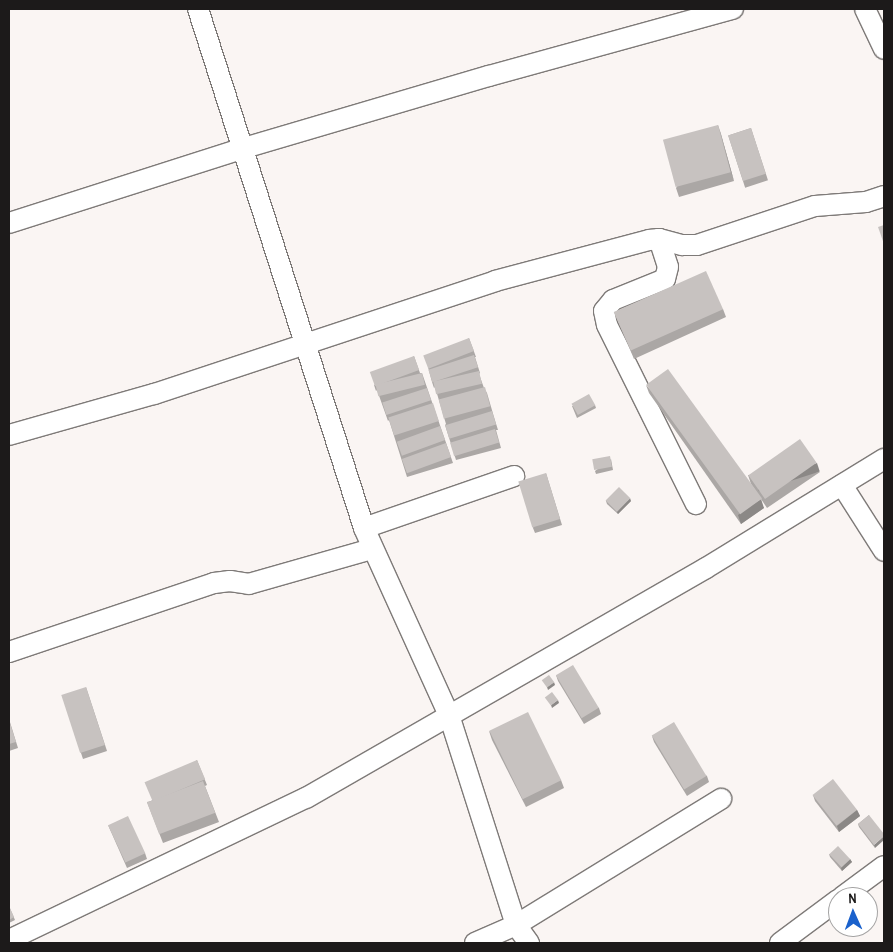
<!DOCTYPE html>
<html>
<head>
<meta charset="utf-8">
<style>
  body { margin:0 }
  #map { position:relative; width:893px; height:952px; overflow:hidden; background:#faf5f3; font-family:"Archivo Narrow",sans-serif }
  div>[style] { position:absolute }
  [style*='--x'] { left:calc(var(--x)*1px); top:calc(var(--y)*1px); width:calc(var(--w)*1px); rotate:calc(var(--a)*1deg) }
  .roads { filter:drop-shadow(1px 0 #7e7a78) drop-shadow(-1px 0 #7e7a78) drop-shadow(0 1px #7e7a78) drop-shadow(0 -1px #7e7a78) }
  .minor>* { height:20px; margin:-10px; padding:0 10px; transform-origin:10px; border-radius:10px; background:#fff }
  .wall>* { inset:0; background:#aba7a5; transform-origin:0 0 }
  .shaded-wall>* { inset:0; background:#8b8886; transform-origin:0 0 }
  .building>* { inset:0; background:#c7c2c0; transform-origin:0 0 }
  span { translate:-50% -50%; white-space:nowrap; text-align:center; line-height:1.15; -webkit-text-stroke:5px #fff; paint-order:stroke }
  .frame { position:absolute; inset:0; border:10px solid #1c1a1a; pointer-events:none }
  .north { position:absolute; left:828px; top:887px; width:50px; height:50px; box-sizing:border-box; background:#fff; border:1px solid #a4a3a3; border-radius:50%; rotate:358deg; font-size:14px; font-weight:700; line-height:20px; text-align:center; color:#1c1a1a }
  .north::after { content:''; display:block; margin:auto; width:18px; height:22px; background:#1a61cc; clip-path:polygon(50% 0,100% 100%,50% 72%,0 100%) }
</style>
</head>
<body>
<div id="map">
  <div class="roads">
    <div class="minor">
      <i style="--x:198;--y:9;--w:545;--a:72.26"></i>
      <i style="--x:364;--y:528;--w:205;--a:65.6"></i>
      <i style="--x:449;--y:715;--w:220;--a:72.3"></i>
      <i style="--x:516;--y:925;--w:22;--a:54"></i>
      <i style="--x:865;--y:9;--w:44;--a:64.6"></i>
      <i style="--x:9;--y:223;--w:247;--a:-17.7"></i>
      <i style="--x:244;--y:148;--w:255;--a:-16.4"></i>
      <i style="--x:489;--y:76;--w:253;--a:-15.4"></i>
      <i style="--x:659;--y:239;--w:29;--a:72"></i>
      <i style="--x:668;--y:267;--w:12;--a:104"></i>
      <i style="--x:665;--y:279;--w:56;--a:158"></i>
      <i style="--x:613;--y:300;--w:14;--a:129"></i>
      <i style="--x:604;--y:311;--w:14;--a:78"></i>
      <i style="--x:607;--y:325;--w:200;--a:63.6"></i>
      <i style="--x:9;--y:435;--w:151;--a:-15.8"></i>
      <i style="--x:154;--y:394;--w:359;--a:-18.3"></i>
      <i style="--x:495;--y:281;--w:159;--a:-14.9"></i>
      <i style="--x:649;--y:240;--w:10;--a:-6"></i>
      <i style="--x:659;--y:239;--w:24;--a:15"></i>
      <i style="--x:682;--y:245;--w:15;--a:0"></i>
      <i style="--x:697;--y:245;--w:124;--a:-18.3"></i>
      <i style="--x:815;--y:206;--w:51;--a:-4.5"></i>
      <i style="--x:866;--y:202;--w:19;--a:-18"></i>
      <i style="--x:842;--y:485;--w:78;--a:57.5"></i>
      <i style="--x:364;--y:528;--w:159;--a:-19.1"></i>
      <i style="--x:9;--y:652;--w:216;--a:-18.6"></i>
      <i style="--x:214;--y:583;--w:16;--a:-7"></i>
      <i style="--x:230;--y:581;--w:19;--a:9"></i>
      <i style="--x:249;--y:584;--w:128;--a:-15.9"></i>
      <i style="--x:842;--y:897;--w:52;--a:-36.4"></i>
      <i style="--x:9;--y:940;--w:329;--a:-25.6"></i>
      <i style="--x:306;--y:798;--w:461;--a:-29.9"></i>
      <i style="--x:706;--y:568;--w:209;--a:-31.5"></i>
      <i style="--x:475;--y:943;--w:45;--a:-23.7"></i>
      <i style="--x:516;--y:925;--w:241;--a:-31.6"></i>
      <i style="--x:780;--y:943;--w:72;--a:-36.6"></i>
    </div>
  </div>
  <div class="wall">
    <i style="clip-path:polygon(718px 125px,734px 181px,679px 197px,676px 188px)"></i>
    <i style="left:751px;top:128px;width:55px;height:24px;rotate:72deg"></i>
    <i style="clip-path:polygon(723px 309px,726px 317px,634px 359px,614px 312px)"></i>
    <i style="clip-path:polygon(469px 338px,476px 357px,475px 357px,480px 373px,479px 374px,484px 388px,487px 393px,494px 417px,498px 430px,496px 430px,501px 448px,456px 460px,445px 425px,446px 424px,435px 387px,434px 388px,432px 382px,428px 367px)"></i>
    <i style="clip-path:polygon(414px 356px,420px 373px,422px 373px,453px 463px,407px 477px,389px 420px,388px 421px,377px 390px,376px 391px,374px 385px)"></i>
    <i style="clip-path:polygon(646px 385px,764px 508px,741px 524px,649px 393px)"></i>
    <i style="clip-path:polygon(595px 405px,596px 408px,577px 418px,572px 406px)"></i>
    <i style="clip-path:polygon(611px 459px,613px 470px,596px 474px,595px 471px)"></i>
    <i style="clip-path:polygon(820px 472px,767px 508px,751px 484px,748px 475px)"></i>
    <i style="clip-path:polygon(546px 473px,562px 525px,535px 533px,533px 528px)"></i>
    <i style="clip-path:polygon(606px 501px,631px 501px,618px 514px,607px 504px)"></i>
    <i style="clip-path:polygon(556px 675px,599px 708px,601px 714px,584px 724px,558px 681px)"></i>
    <i style="clip-path:polygon(86px 687px,107px 751px,83px 759px,81px 753px)"></i>
    <i style="clip-path:polygon(9px 719px,18px 748px,9px 751px)"></i>
    <i style="clip-path:polygon(489px 731px,561px 780px,564px 788px,526px 807px,492px 740px)"></i>
    <i style="clip-path:polygon(652px 736px,707px 776px,709px 782px,687px 796px,654px 742px)"></i>
    <i style="clip-path:polygon(197px 760px,207px 785px,205px 786px,219px 822px,163px 843px,147px 802px,151px 801px)"></i>
    <i style="clip-path:polygon(813px 795px,857px 810px,860px 816px,839px 832px,815px 801px)"></i>
    <i style="clip-path:polygon(869px 815px,875px 848px,859px 827px,858px 824px)"></i>
    <i style="clip-path:polygon(108px 825px,145px 853px,147px 859px,127px 868px)"></i>
    <i style="clip-path:polygon(829px 854px,850px 859px,852px 862px,842px 871px,830px 857px)"></i>
    <i style="clip-path:polygon(9px 906px,15px 920px,9px 923px)"></i>
  </div>
  <div class="shaded-wall">
    <i style="clip-path:polygon(718px 125px,721px 134px,734px 181px,731px 172px)"></i>
    <i style="left:817px;top:463px;width:9px;height:64px;rotate:72deg"></i>
    <i style="clip-path:polygon(630px 498px,631px 501px,618px 514px,617px 512px)"></i>
    <i style="clip-path:polygon(761px 499px,764px 508px,741px 524px,738px 515px)"></i>
    <i style="clip-path:polygon(554px 682px,555px 685px,548px 690px,547px 687px)"></i>
    <i style="clip-path:polygon(558px 700px,559px 703px,552px 708px,551px 705px)"></i>
    <i style="clip-path:polygon(857px 810px,860px 816px,839px 832px,837px 826px)"></i>
    <i style="clip-path:polygon(884px 836px,884px 840px,875px 848px,874px 845px)"></i>
    <i style="clip-path:polygon(850px 859px,852px 862px,842px 871px,841px 868px)"></i>
  </div>
  <div class="building">
    <i style="left:718px;top:125px;width:49px;height:57px;rotate:75deg"></i>
    <i style="left:751px;top:128px;width:48px;height:24px;rotate:72deg"></i>
    <i style="clip-path:polygon(884px 225px,884px 244px,878px 227px)"></i>
    <i style="left:706px;top:271px;width:42px;height:101px;rotate:66deg"></i>
    <i style="left:469px;top:338px;width:14px;height:49px;rotate:69deg"></i>
    <i style="left:474px;top:355px;width:13px;height:48px;rotate:72deg"></i>
    <i style="left:414px;top:356px;width:15px;height:47px;rotate:70deg"></i>
    <i style="left:668px;top:369px;width:160px;height:27px;rotate:54deg"></i>
    <i style="left:479px;top:371px;width:13px;height:47px;rotate:77deg"></i>
    <i style="left:422px;top:373px;width:12px;height:48px;rotate:76deg"></i>
    <i style="left:485px;top:387px;width:20px;height:48px;rotate:75deg"></i>
    <i style="left:427px;top:388px;width:13px;height:47px;rotate:72deg"></i>
    <i style="left:589px;top:394px;width:13px;height:20px;rotate:61deg"></i>
    <i style="left:433px;top:403px;width:19px;height:47px;rotate:72deg"></i>
    <i style="left:492px;top:411px;width:14px;height:49px;rotate:73deg"></i>
    <i style="left:440px;top:426px;width:15px;height:46px;rotate:70deg"></i>
    <i style="left:495px;top:429px;width:14px;height:47px;rotate:73deg"></i>
    <i style="left:800px;top:439px;width:29px;height:63px;rotate:55deg"></i>
    <i style="left:446px;top:443px;width:15px;height:47px;rotate:70deg"></i>
    <i style="left:610px;top:456px;width:11px;height:18px;rotate:80deg"></i>
    <i style="left:546px;top:473px;width:48px;height:29px;rotate:73deg"></i>
    <i style="left:619px;top:487px;width:16px;height:19px;rotate:45deg"></i>
    <i style="left:573px;top:665px;width:50px;height:20px;rotate:59deg"></i>
    <i style="left:549px;top:675px;width:9px;height:9px;rotate:54deg"></i>
    <i style="left:86px;top:687px;width:61px;height:26px;rotate:72deg"></i>
    <i style="left:552px;top:692px;width:10px;height:9px;rotate:53deg"></i>
    <i style="left:528px;top:712px;width:76px;height:43px;rotate:64deg"></i>
    <i style="clip-path:polygon(9px 720px,16px 742px,9px 744px)"></i>
    <i style="left:674px;top:722px;width:63px;height:26px;rotate:59deg"></i>
    <i style="left:197px;top:760px;width:21px;height:57px;rotate:67deg"></i>
    <i style="left:833px;top:779px;width:39px;height:26px;rotate:52deg"></i>
    <i style="left:203px;top:781px;width:34px;height:60px;rotate:69deg"></i>
    <i style="clip-path:polygon(869px 815px,884px 834px,884px 836px,874px 845px,858px 824px)"></i>
    <i style="left:128px;top:816px;width:41px;height:22px;rotate:65deg"></i>
    <i style="left:838px;top:846px;width:18px;height:12px;rotate:47deg"></i>
    <i style="clip-path:polygon(9px 906px,14px 917px,9px 920px)"></i>
  </div>
  <div class="frame"></div>
  <div class="north">N</div>
</div>
</body>
</html>
